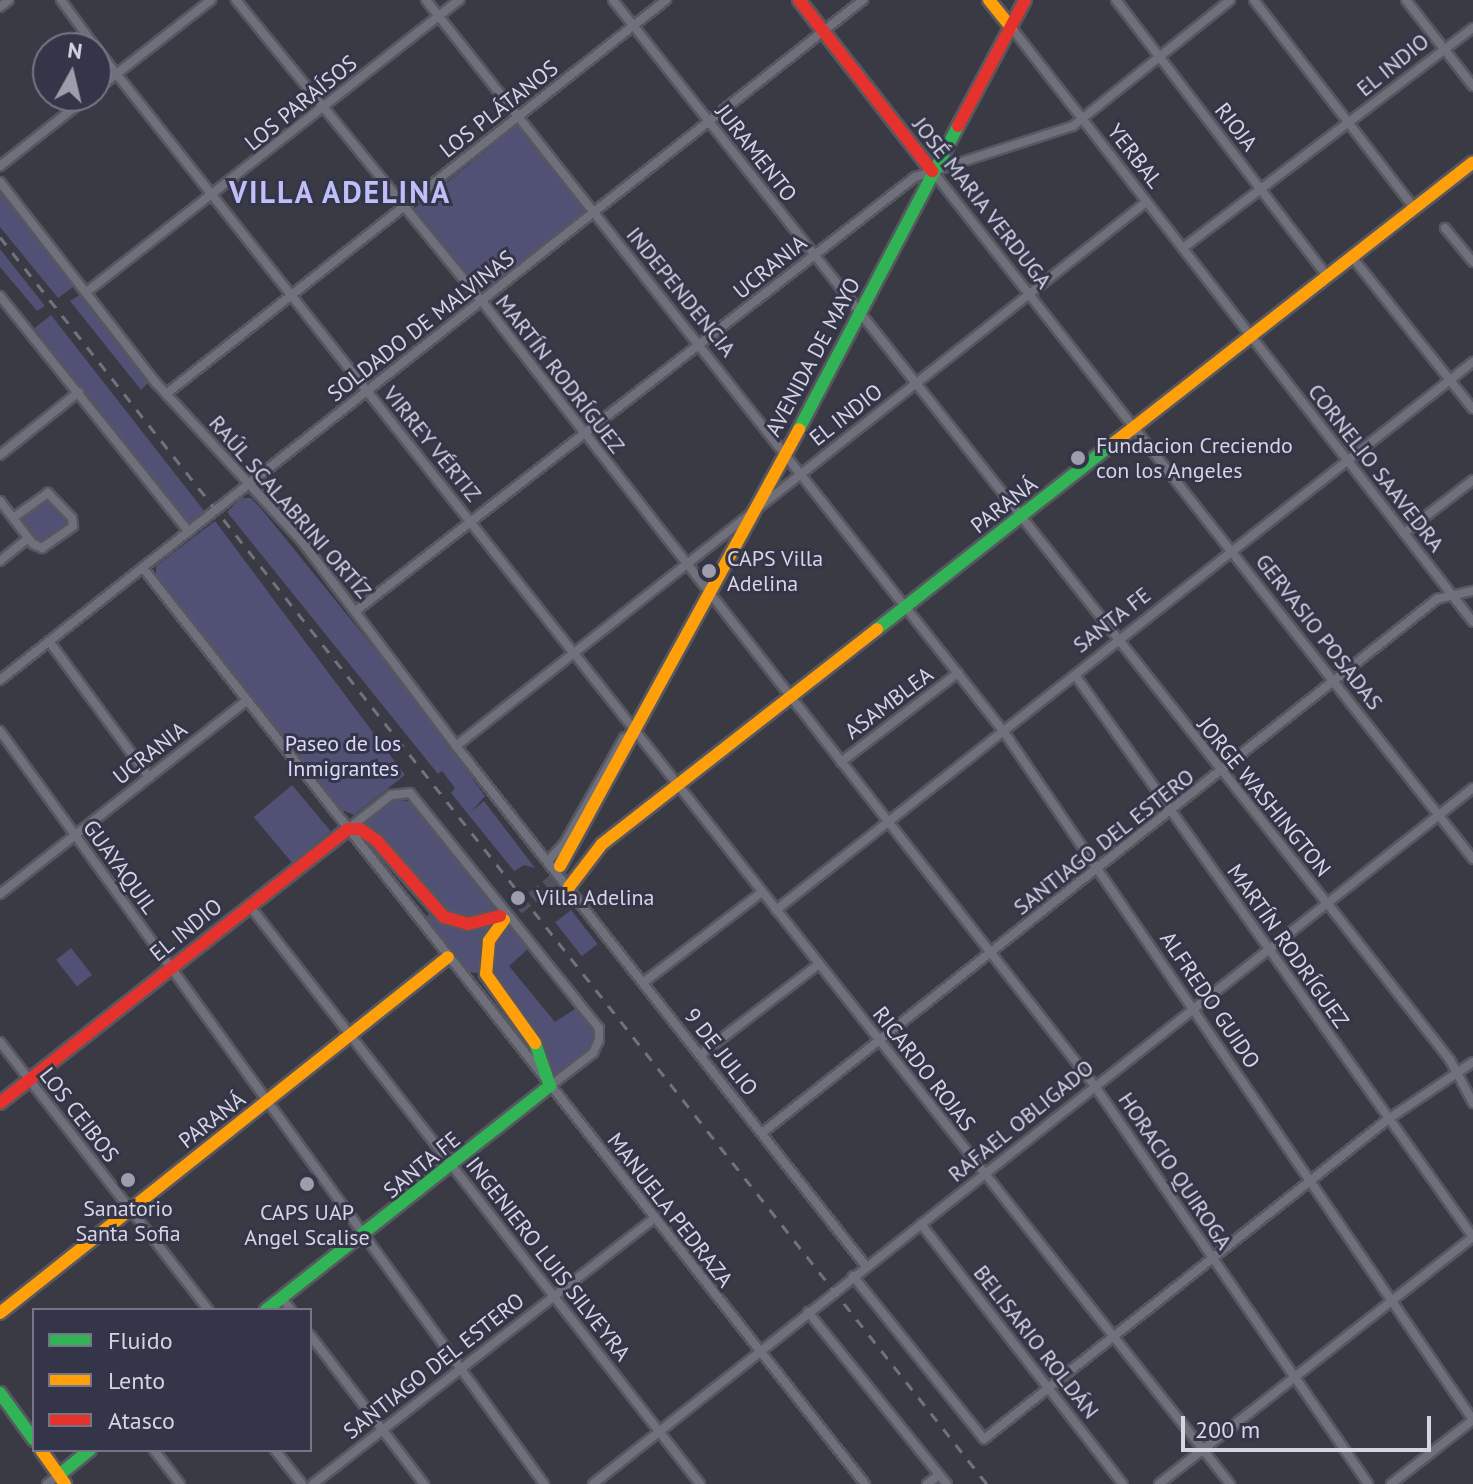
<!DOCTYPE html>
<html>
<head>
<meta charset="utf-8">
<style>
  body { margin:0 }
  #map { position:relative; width:1473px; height:1484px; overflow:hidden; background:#3a3a45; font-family:"PT Sans",sans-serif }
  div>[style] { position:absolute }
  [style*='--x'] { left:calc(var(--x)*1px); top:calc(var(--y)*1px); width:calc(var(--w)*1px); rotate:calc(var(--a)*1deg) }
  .green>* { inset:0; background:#515075; transform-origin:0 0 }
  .secondary-tunnel>* { height:12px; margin-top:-6px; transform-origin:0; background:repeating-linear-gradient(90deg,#51515d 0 12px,transparent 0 18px) }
  .roads { filter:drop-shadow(2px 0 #575760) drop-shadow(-2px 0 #575760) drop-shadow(0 2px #575760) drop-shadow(0 -2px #575760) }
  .street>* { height:8px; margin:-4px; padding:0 4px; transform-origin:4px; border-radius:4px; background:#70707d }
  .fast>* { height:12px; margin:-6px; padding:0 6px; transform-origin:6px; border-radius:6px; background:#30b455 }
  .slow>* { height:12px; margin:-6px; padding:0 6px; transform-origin:6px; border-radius:6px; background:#ff9f0a }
  .jam>* { height:12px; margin:-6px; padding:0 6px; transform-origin:6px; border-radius:6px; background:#e5322d }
  .rail>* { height:3px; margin-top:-1.5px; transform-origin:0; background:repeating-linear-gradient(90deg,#72727e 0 10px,transparent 0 20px) }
  .dots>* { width:22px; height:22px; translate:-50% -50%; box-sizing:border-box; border:4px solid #35354a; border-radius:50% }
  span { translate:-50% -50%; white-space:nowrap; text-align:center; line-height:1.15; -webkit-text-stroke:6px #35354a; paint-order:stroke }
  .street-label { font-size:22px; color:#d4d4e2 }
  .poi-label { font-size:22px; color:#d4d4e2 }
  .left { translate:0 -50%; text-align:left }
  .park-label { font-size:22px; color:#d9d9fa }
  .district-label { font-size:30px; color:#bfbff8; font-weight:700; letter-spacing:2px }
  .legend { position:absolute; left:32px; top:1308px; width:280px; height:144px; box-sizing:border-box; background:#35354a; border:2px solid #757587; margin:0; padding:10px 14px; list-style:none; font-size:24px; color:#d4d4e2 }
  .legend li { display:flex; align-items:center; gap:16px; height:40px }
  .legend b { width:40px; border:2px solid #757587 }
  .north { position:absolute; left:32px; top:32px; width:80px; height:80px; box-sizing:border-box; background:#35354a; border:2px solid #757587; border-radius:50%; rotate:8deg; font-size:22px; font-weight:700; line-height:32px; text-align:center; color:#d4d4e2 }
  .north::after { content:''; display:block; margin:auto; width:28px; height:36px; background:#9e9eab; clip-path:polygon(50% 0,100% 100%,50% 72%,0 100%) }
  .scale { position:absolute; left:1181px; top:1416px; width:250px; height:36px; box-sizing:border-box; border:4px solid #d4d4e2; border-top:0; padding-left:10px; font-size:24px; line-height:28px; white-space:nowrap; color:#d4d4e2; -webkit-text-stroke:6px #35354a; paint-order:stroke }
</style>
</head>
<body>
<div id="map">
  <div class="green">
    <i style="left:521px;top:122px;width:109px;height:137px;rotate:51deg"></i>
    <i style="clip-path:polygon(0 190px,77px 284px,58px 298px,0 227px)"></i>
    <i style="clip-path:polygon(0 249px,45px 306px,37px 311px,0 267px)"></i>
    <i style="clip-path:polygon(81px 294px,149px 382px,141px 390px,70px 301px)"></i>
    <i style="left:51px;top:315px;width:249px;height:21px;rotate:52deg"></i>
    <i style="clip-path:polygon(241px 498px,251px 498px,263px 511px,421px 706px,485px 796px,471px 812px,484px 801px,535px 868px,524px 865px,514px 871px,451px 793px,455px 788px,442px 771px,438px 774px,227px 512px)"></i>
    <i style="clip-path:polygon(42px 499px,54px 501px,67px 517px,68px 525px,48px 543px,32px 537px,19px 518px)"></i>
    <i style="clip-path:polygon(215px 521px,405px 775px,354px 815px,342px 810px,156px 575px,156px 566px)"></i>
    <i style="left:292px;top:785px;width:60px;height:50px;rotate:50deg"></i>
    <i style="clip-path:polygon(392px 798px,415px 803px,497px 908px,468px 919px,441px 911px,359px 825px)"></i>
    <i style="left:571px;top:910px;width:43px;height:20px;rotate:52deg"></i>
    <i style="clip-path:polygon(429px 914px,455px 928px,475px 929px,499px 918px,483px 944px,482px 974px,464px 971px,425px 918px)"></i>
    <i style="clip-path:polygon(507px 922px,529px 948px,509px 966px,555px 1022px,578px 1007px,595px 1032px,587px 1052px,555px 1078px,543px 1044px,491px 972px,491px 950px)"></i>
    <i style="left:71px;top:948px;width:34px;height:19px;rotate:52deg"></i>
  </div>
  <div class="secondary-tunnel">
    <i style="--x:504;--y:920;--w:78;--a:-38.8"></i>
  </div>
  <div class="roads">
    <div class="street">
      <i style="--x:61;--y:0;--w:59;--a:53.9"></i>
      <i style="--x:236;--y:0;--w:387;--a:50.8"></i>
      <i style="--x:481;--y:300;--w:996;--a:52.01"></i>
      <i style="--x:1094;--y:1085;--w:484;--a:55.5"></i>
      <i style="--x:426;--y:0;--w:933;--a:51.7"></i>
      <i style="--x:1004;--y:732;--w:833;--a:55.72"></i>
      <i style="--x:613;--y:0;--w:1151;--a:51.67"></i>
      <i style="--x:1327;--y:903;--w:199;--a:51.9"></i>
      <i style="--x:1450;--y:1060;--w:49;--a:61.9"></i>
      <i style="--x:1116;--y:0;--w:347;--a:52.6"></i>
      <i style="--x:1254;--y:0;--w:262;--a:52.4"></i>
      <i style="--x:1406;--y:0;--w:109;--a:52.1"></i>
      <i style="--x:0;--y:7;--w:11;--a:-38"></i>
      <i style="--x:1011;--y:27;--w:753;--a:52.17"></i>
      <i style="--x:96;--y:48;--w:1830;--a:51.7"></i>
      <i style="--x:96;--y:90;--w:146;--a:-38"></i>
      <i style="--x:0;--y:166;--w:113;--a:-38.2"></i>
      <i style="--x:933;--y:172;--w:874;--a:51.83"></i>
      <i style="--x:0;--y:182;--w:254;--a:52.2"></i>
      <i style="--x:156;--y:383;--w:214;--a:47.3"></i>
      <i style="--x:301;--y:540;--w:258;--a:53"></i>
      <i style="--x:456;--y:746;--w:662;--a:51.75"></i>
      <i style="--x:1445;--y:228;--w:44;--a:50.5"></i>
      <i style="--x:1183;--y:248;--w:364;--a:-37.2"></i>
      <i style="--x:1352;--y:257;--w:194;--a:51.5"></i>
      <i style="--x:88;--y:291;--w:472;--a:-38.1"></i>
      <i style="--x:0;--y:296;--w:302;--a:51.3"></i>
      <i style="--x:166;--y:394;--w:637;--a:-38.24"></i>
      <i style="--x:0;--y:455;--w:101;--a:-38.6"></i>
      <i style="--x:0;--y:501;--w:54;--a:52.5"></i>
      <i style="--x:33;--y:544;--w:10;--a:24"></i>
      <i style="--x:42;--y:548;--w:38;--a:-35"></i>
      <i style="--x:73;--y:526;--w:8;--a:-97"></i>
      <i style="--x:72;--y:518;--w:35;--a:-134"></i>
      <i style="--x:48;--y:493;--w:43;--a:144.5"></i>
      <i style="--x:1404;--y:533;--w:87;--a:-37.5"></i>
      <i style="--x:0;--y:561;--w:36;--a:-39"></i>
      <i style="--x:143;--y:568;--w:1166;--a:51.75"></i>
      <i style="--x:357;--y:610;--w:706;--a:-37.81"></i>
      <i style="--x:915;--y:177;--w:166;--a:-17.9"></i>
      <i style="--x:1073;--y:126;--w:201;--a:-38.7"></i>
      <i style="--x:49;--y:641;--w:169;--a:53.7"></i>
      <i style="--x:1075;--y:675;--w:689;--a:54.69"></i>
      <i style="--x:0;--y:680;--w:1099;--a:-38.24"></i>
      <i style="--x:0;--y:731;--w:929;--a:54.15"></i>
      <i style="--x:456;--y:746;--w:879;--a:-38.25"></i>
      <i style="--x:841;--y:762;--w:147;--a:-37.3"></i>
      <i style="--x:348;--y:829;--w:55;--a:-38.3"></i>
      <i style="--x:391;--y:795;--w:19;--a:-6"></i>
      <i style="--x:410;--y:793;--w:267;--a:51.2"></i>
      <i style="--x:577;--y:1001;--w:35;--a:51"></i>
      <i style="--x:599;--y:1028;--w:12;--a:90"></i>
      <i style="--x:599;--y:1040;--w:14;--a:115"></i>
      <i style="--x:593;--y:1053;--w:54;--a:142.5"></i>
      <i style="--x:548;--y:861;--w:23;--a:-47"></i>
      <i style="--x:564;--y:844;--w:122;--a:-60.5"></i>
      <i style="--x:624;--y:738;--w:12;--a:-24"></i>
      <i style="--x:0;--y:894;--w:314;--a:-38.1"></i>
      <i style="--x:249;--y:905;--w:734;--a:52.08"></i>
      <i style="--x:776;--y:910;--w:887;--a:-38.18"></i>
      <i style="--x:644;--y:982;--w:148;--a:-37.3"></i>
      <i style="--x:0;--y:1042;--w:340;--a:52.1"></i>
      <i style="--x:700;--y:1055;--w:150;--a:-37.4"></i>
      <i style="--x:762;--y:1133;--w:861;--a:-38.35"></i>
      <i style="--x:1437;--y:599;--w:37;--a:-13"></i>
      <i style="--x:921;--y:1224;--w:329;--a:52.2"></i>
      <i style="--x:853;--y:1276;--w:209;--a:51.2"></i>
      <i style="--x:984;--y:1439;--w:514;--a:-38.36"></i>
      <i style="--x:1387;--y:1120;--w:104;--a:-34"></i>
      <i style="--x:282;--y:1298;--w:15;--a:53"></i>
      <i style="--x:808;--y:1312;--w:221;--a:51.1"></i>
      <i style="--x:310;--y:1335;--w:188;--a:52.6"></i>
      <i style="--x:154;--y:1450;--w:43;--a:52.6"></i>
      <i style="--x:275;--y:1450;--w:43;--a:51.5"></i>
      <i style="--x:47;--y:1484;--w:15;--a:-37"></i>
      <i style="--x:313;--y:1484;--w:432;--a:-37.9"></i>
      <i style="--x:593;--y:1484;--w:1122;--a:-38.34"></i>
      <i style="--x:927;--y:1484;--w:15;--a:-37"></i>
      <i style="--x:1159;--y:1484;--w:400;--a:-38.2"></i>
      <i style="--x:1391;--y:1484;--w:104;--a:-38"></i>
    </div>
    <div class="fast">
      <i style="--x:799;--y:429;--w:342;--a:-62.3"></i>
      <i style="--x:877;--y:629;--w:303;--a:-38.2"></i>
      <i style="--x:266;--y:1310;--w:362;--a:-38.3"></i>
      <i style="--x:550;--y:1086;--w:46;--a:-109.2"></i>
      <i style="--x:0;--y:1393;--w:58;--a:54.1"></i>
      <i style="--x:59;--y:1475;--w:40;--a:-39"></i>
    </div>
    <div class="slow">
      <i style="--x:989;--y:0;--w:35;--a:51"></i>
      <i style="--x:1115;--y:442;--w:454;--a:-38"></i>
      <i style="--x:560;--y:866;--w:498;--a:-61.3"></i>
      <i style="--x:569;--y:887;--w:54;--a:-52.5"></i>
      <i style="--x:602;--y:844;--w:349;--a:-38"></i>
      <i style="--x:504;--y:920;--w:26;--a:126"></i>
      <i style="--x:489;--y:941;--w:33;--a:95"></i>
      <i style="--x:486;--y:974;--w:85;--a:54.6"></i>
      <i style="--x:0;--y:1313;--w:572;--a:-38.47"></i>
      <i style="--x:41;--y:1450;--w:42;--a:54.8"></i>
    </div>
    <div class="jam">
      <i style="--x:799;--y:0;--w:217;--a:52.1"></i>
      <i style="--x:958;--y:126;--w:143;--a:-62"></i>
      <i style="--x:0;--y:1103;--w:443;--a:-38.2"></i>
      <i style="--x:348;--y:829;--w:12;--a:0"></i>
      <i style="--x:360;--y:829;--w:19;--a:35"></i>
      <i style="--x:376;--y:840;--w:103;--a:48.6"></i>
      <i style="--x:444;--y:917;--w:25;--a:16"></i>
      <i style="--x:468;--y:924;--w:33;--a:-14"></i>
    </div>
  </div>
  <div class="rail">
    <i style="--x:0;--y:237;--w:1590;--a:51.64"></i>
  </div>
  <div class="dots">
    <i style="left:1078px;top:458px;background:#9e9eab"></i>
    <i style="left:709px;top:571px;background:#9e9eab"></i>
    <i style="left:518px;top:898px;background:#9e9eab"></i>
    <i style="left:128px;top:1180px;background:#9e9eab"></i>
    <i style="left:307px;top:1184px;background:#9e9eab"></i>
  </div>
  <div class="street-label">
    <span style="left:1393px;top:65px;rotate:-39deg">EL INDIO</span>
    <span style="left:301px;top:103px;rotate:-39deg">LOS PARAÍSOS</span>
    <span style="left:499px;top:109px;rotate:-38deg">LOS PLÁTANOS</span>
    <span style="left:1236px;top:127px;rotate:52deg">RIOJA</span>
    <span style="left:756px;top:153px;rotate:52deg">JURAMENTO</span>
    <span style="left:1135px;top:156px;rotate:52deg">YERBAL</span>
    <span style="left:982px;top:203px;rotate:52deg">JOSÉ MARIA VERDUGA</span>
    <span style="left:770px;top:267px;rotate:-39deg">UCRANIA</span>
    <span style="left:681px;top:292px;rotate:51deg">INDEPENDENCIA</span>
    <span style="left:421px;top:326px;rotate:-38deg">SOLDADO DE MALVINAS</span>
    <span style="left:813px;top:357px;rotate:-62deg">AVENIDA DE MAYO</span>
    <span style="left:560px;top:374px;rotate:52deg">MARTÍN RODRÍGUEZ</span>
    <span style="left:846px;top:415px;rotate:-38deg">EL INDIO</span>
    <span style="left:432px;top:444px;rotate:51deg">VIRREY VÉRTIZ</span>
    <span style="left:1376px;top:468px;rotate:52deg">CORNELIO SAAVEDRA</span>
    <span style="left:1004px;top:505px;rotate:-38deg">PARANÁ</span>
    <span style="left:290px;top:507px;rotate:49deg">RAÚL SCALABRINI ORTÍZ</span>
    <span style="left:1112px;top:620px;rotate:-38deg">SANTA FE</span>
    <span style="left:1319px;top:632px;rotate:52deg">GERVASIO POSADAS</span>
    <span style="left:889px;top:703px;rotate:-37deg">ASAMBLEA</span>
    <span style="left:150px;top:753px;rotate:-38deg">UCRANIA</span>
    <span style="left:1264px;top:797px;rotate:51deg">JORGE WASHINGTON</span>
    <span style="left:1104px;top:842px;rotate:-38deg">SANTIAGO DEL ESTERO</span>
    <span style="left:120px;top:867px;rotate:54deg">GUAYAQUIL</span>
    <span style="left:186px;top:930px;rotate:-39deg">EL INDIO</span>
    <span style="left:1288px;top:946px;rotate:55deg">MARTÍN RODRÍGUEZ</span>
    <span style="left:1210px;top:1000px;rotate:56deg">ALFREDO GUIDO</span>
    <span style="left:721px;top:1052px;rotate:52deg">9 DE JULIO</span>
    <span style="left:924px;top:1069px;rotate:52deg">RICARDO ROJAS</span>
    <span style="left:79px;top:1115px;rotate:52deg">LOS CEIBOS</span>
    <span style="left:212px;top:1120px;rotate:-38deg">PARANÁ</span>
    <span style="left:1021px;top:1121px;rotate:-39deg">RAFAEL OBLIGADO</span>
    <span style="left:422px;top:1165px;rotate:-39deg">SANTA FE</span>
    <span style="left:1175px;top:1171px;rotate:56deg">HORACIO QUIROGA</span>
    <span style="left:670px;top:1210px;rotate:52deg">MANUELA PEDRAZA</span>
    <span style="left:548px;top:1259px;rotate:52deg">INGENIERO LUIS SILVEYRA</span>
    <span style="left:1036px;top:1342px;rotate:52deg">BELISARIO ROLDÁN</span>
    <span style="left:434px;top:1366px;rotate:-38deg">SANTIAGO DEL ESTERO</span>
  </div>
  <div class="poi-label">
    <span class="left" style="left:1096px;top:458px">Fundacion Creciendo<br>con los Angeles</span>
    <span class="left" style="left:727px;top:571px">CAPS Villa<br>Adelina</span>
    <span class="left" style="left:536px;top:898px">Villa Adelina</span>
    <span style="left:128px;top:1221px">Sanatorio<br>Santa Sofia</span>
    <span style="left:307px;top:1225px">CAPS UAP<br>Angel Scalise</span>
  </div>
  <div class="park-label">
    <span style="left:343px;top:756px">Paseo de los<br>Inmigrantes</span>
  </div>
  <div class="district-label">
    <span style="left:340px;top:192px">VILLA ADELINA</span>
  </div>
  <ul class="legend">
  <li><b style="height:10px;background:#30b455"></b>Fluido</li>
  <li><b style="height:10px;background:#ff9f0a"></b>Lento</li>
  <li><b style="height:10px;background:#e5322d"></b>Atasco</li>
  </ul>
  <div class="north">N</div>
  <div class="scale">200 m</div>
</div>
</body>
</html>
